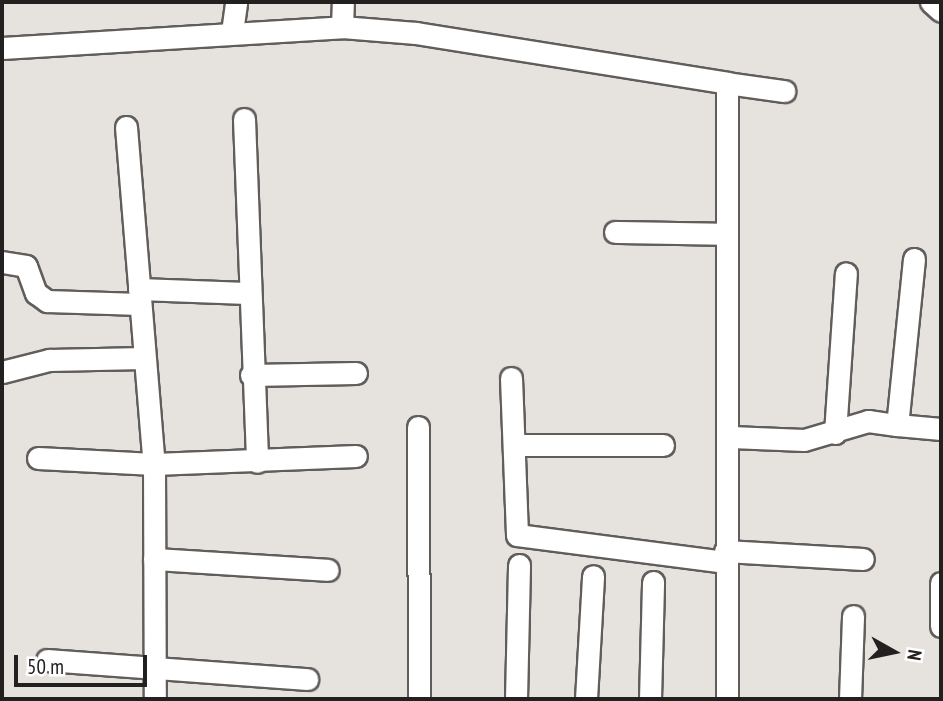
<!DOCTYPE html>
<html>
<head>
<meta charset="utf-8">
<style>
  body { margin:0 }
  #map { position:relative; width:943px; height:701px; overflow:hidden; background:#e6e3df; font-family:"PT Sans Narrow",sans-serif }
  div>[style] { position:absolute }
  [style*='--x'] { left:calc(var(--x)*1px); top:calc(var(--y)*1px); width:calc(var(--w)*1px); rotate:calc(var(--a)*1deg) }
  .roads { filter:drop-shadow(2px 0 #605d5b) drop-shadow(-2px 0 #605d5b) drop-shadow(0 2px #605d5b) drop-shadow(0 -2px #605d5b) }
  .minor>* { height:21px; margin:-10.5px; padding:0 10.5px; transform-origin:10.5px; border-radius:10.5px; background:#fff }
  span { translate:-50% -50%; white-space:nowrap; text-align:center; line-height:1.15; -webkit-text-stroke:5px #fff; paint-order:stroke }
  .frame { position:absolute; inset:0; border:4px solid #232120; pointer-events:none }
  .north { position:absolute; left:859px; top:617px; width:70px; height:70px; -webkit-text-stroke:5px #fff; paint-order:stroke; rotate:99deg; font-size:19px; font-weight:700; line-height:28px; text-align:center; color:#232120 }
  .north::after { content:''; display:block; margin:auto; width:24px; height:32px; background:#232120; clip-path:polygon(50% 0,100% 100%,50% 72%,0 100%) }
  .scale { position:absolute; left:14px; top:655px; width:133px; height:32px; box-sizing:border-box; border:4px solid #232120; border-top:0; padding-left:9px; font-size:21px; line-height:24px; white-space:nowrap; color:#232120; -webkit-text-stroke:5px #fff; paint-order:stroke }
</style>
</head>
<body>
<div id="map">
  <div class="roads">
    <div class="minor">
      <i style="--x:931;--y:2;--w:13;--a:42"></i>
      <i style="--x:342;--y:27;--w:25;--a:-88"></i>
      <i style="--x:232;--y:32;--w:30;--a:-82"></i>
      <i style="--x:2;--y:48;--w:341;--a:-3.5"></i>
      <i style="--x:342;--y:27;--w:74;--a:4.6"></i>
      <i style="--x:416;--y:33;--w:315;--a:9.1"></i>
      <i style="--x:727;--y:83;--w:616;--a:90"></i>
      <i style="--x:727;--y:83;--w:58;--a:8"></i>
      <i style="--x:244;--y:119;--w:343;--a:87.8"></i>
      <i style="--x:126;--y:127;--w:338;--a:85.3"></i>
      <i style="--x:154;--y:464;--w:235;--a:89.8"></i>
      <i style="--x:615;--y:232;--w:110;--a:1"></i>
      <i style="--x:914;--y:259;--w:167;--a:95.8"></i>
      <i style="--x:897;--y:425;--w:44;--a:5.2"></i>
      <i style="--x:2;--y:262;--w:24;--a:9"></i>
      <i style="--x:26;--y:266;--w:29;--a:70"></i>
      <i style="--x:36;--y:293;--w:14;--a:36"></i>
      <i style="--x:47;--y:301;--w:93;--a:1.8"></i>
      <i style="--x:139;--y:289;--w:108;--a:2.1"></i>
      <i style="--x:2;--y:372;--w:49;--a:-14.3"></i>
      <i style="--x:49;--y:360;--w:95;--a:-1.2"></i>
      <i style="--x:251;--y:375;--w:105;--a:-1.1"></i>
      <i style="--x:511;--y:378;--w:157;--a:87.8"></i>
      <i style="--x:517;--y:535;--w:209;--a:7.4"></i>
      <i style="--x:418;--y:427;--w:272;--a:89.8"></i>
      <i style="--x:835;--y:433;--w:160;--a:-86.1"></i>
      <i style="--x:731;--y:437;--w:73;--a:2.4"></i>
      <i style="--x:804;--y:440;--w:67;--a:-16.5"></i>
      <i style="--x:868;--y:421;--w:29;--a:8"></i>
      <i style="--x:515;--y:445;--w:148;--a:0"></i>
      <i style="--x:38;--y:458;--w:116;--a:3"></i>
      <i style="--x:154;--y:464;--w:202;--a:-2.3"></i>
      <i style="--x:725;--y:551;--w:138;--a:3.3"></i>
      <i style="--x:154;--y:559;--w:174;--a:3.6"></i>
      <i style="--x:941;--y:583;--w:43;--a:90"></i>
      <i style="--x:47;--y:660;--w:261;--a:4.2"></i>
      <i style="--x:516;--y:699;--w:134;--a:-88.7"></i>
      <i style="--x:586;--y:699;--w:123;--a:-86.7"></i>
      <i style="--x:650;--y:699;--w:117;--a:-88.5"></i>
      <i style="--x:850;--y:699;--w:83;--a:-87.9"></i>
    </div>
  </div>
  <div class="frame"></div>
  <div class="north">N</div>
  <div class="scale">50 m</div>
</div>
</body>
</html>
